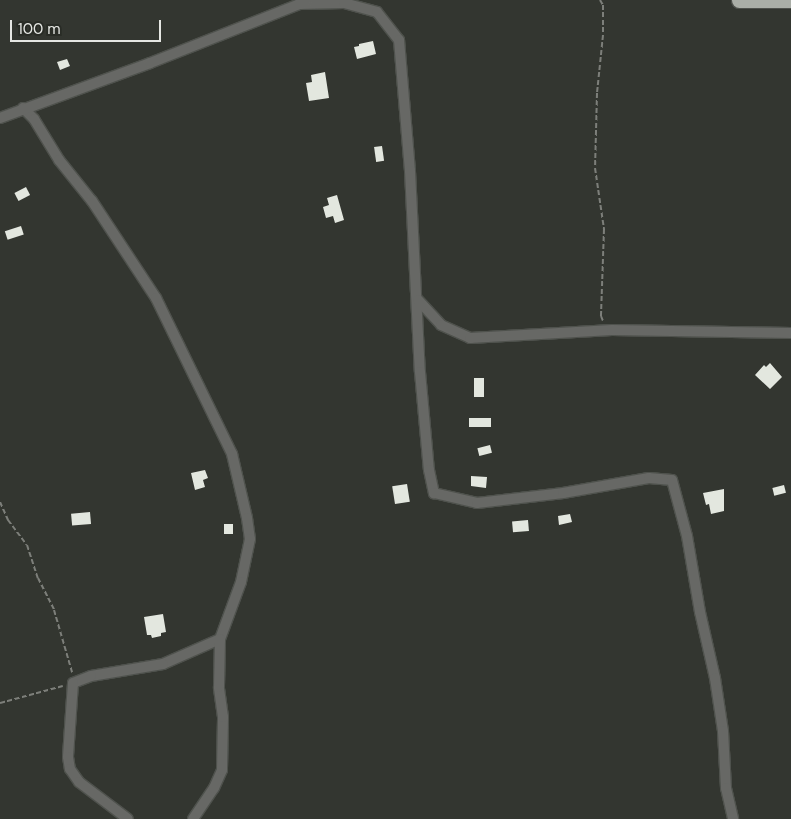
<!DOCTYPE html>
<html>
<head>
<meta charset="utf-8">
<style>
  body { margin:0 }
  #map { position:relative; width:791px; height:819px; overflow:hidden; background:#333630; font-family:"DM Sans",sans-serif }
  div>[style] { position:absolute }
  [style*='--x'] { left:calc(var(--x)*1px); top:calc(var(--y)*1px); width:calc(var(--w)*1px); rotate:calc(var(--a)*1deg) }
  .building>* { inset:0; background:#e3e7df; transform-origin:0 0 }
  .path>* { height:2px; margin-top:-1px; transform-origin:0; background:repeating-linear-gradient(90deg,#7d7f7a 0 5px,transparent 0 7.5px) }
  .roads { filter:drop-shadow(1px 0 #4f524d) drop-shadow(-1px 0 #4f524d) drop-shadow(0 1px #4f524d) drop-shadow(0 -1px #4f524d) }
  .street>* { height:10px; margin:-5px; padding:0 5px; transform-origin:5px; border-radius:5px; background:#676865 }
  .highway>* { height:15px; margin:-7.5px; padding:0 7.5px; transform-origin:7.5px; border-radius:7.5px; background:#aaaea7 }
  span { translate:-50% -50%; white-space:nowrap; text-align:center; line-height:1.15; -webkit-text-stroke:5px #292c26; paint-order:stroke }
  .scale { position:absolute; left:10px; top:20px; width:151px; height:22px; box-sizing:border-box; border:2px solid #e5e7e3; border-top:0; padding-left:6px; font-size:15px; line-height:18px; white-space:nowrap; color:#e5e7e3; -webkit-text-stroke:4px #292c26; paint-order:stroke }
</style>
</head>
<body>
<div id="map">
  <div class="building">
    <i style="clip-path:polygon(373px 41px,376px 54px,357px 59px,354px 47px,359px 46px,359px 44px)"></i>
    <i style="clip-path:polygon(67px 59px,70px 66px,60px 70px,57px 62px)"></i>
    <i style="clip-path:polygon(325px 72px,329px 98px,309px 101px,306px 83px,312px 82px,311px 75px)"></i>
    <i style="left:382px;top:146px;width:15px;height:8px;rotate:82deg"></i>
    <i style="left:26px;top:187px;width:9px;height:13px;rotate:63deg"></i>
    <i style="clip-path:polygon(337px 195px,344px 220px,335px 223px,333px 216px,326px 218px,323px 207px,329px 205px,327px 198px)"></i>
    <i style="left:21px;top:226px;width:9px;height:17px;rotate:72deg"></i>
    <i style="clip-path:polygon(770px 363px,782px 377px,770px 389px,755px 375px,764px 365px,766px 367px)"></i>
    <i style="left:474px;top:378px;width:10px;height:19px"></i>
    <i style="left:469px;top:418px;width:22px;height:9px"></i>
    <i style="left:490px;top:445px;width:8px;height:13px;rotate:76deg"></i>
    <i style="clip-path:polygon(205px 470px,208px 478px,203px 480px,205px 487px,195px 490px,191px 473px)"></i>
    <i style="clip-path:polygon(471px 476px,487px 477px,486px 488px,471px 486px)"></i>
    <i style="left:407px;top:484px;width:18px;height:15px;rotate:81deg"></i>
    <i style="left:784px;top:485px;width:8px;height:12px;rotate:76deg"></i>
    <i style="clip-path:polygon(724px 489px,724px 511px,711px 514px,709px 504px,706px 505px,703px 493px)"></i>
    <i style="left:90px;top:512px;width:12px;height:19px;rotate:85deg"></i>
    <i style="clip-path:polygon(570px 514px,572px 522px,559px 525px,558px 516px)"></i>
    <i style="left:528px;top:520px;width:11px;height:16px;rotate:85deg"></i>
    <i style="left:224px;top:524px;width:9px;height:10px"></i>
    <i style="clip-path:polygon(163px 614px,166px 632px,161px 633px,161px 636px,152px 638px,151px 635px,147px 635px,144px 617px)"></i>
  </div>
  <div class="path">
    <i style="--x:600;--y:0;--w:6;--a:59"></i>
    <i style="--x:603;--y:5;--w:30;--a:90"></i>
    <i style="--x:603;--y:35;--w:58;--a:95.9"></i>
    <i style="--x:597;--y:93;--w:75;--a:91.5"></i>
    <i style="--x:595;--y:168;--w:62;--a:81.6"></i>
    <i style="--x:604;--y:229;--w:87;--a:92"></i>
    <i style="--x:601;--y:316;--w:5;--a:68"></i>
    <i style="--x:0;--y:502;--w:20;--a:66"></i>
    <i style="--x:8;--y:520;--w:31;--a:53"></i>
    <i style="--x:27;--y:545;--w:35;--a:72"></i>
    <i style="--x:38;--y:578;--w:36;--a:63"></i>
    <i style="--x:54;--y:610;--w:65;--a:73.8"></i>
    <i style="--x:0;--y:703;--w:65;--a:-15.1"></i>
  </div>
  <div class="roads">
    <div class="street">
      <i style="--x:299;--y:4;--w:45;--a:-1.3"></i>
      <i style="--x:344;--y:3;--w:34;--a:15"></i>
      <i style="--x:377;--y:12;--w:36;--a:52"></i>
      <i style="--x:399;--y:40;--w:131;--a:85.2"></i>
      <i style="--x:410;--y:171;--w:201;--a:87.2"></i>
      <i style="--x:420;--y:372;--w:98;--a:84.8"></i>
      <i style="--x:429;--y:470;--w:24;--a:78"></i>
      <i style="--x:434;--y:493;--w:44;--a:13.1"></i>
      <i style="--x:477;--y:503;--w:87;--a:-6.6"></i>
      <i style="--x:563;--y:493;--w:87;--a:-9.9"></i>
      <i style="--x:649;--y:478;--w:23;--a:5"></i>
      <i style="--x:672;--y:480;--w:58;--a:75"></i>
      <i style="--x:687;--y:536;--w:77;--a:80.3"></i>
      <i style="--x:700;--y:612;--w:68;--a:77.2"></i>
      <i style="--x:715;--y:678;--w:54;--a:81.4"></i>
      <i style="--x:723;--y:731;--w:57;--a:87"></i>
      <i style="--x:726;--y:788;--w:32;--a:77"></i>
      <i style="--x:23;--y:108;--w:16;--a:45"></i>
      <i style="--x:34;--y:119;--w:48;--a:58.6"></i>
      <i style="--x:59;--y:160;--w:53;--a:51.2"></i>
      <i style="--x:92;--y:201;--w:116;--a:56.6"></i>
      <i style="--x:156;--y:298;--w:174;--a:64"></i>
      <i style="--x:232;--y:454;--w:66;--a:76.8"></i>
      <i style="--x:247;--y:518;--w:21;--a:82"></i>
      <i style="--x:250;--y:539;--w:44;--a:101.8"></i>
      <i style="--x:241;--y:582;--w:61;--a:110.2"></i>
      <i style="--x:220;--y:639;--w:62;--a:156.3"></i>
      <i style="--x:163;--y:664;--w:73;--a:170.5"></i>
      <i style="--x:91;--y:676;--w:19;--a:159"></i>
      <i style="--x:73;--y:683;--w:74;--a:93.9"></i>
      <i style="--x:68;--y:757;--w:12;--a:81"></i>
      <i style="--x:70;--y:769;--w:16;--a:55"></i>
      <i style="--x:79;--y:782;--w:61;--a:37.1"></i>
      <i style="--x:0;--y:118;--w:160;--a:-20.1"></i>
      <i style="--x:150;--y:63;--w:167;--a:-21.5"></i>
      <i style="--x:418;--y:300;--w:34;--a:47"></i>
      <i style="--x:441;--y:325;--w:32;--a:24"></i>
      <i style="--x:470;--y:338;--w:142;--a:-3.2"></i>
      <i style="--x:612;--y:330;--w:179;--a:1"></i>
      <i style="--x:193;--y:819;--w:37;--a:-56"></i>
      <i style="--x:214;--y:788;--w:20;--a:-66"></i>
      <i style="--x:222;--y:770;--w:53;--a:-88.9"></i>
      <i style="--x:223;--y:717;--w:30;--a:-98"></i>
      <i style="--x:219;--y:687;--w:48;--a:-88.8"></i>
    </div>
    <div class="highway">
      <i style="--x:739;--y:0;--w:52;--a:0"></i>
    </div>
  </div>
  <div class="scale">100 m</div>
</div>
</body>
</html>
